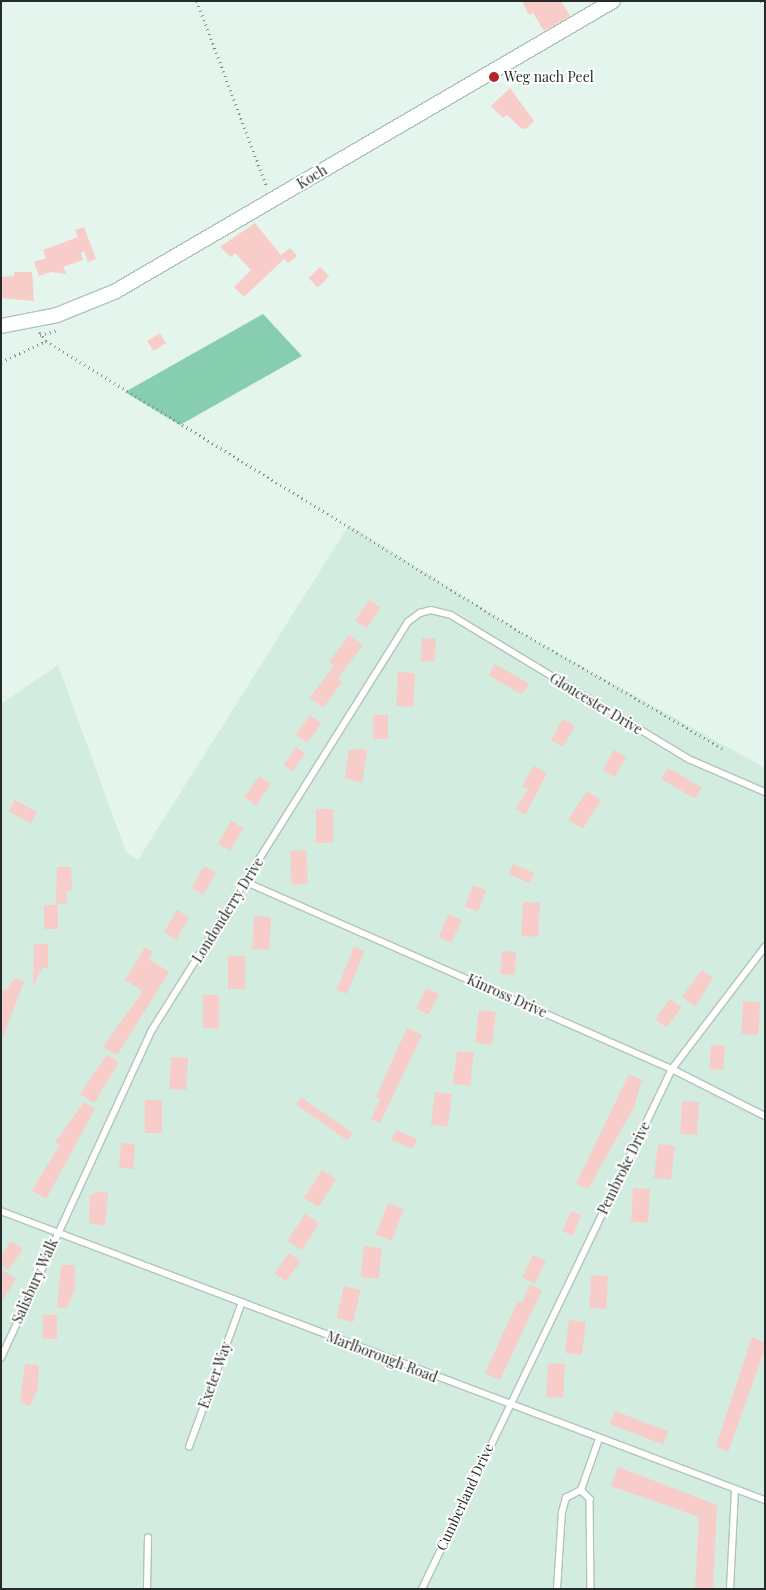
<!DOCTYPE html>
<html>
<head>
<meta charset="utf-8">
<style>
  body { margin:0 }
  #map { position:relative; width:766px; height:1590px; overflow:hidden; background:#e3f5ed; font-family:"Playfair Display",serif }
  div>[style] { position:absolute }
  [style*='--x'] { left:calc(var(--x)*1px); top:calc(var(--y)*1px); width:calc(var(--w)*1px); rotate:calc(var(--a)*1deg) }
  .built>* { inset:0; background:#d2ece0 }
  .green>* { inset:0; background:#87ceb1 }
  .building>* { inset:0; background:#f8ccc8; transform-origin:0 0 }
  .path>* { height:2.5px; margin-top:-1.25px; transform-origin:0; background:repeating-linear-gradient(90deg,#828f89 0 1px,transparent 0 5px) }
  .roads { filter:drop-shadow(1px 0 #b2c3bb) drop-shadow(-1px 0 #b2c3bb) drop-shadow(0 1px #b2c3bb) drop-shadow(0 -1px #b2c3bb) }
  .service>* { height:5.5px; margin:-2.75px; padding:0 2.75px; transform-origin:2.75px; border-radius:2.75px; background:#fff }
  .tertiary>* { height:14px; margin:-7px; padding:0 7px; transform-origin:7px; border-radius:7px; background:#fff }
  .dots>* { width:14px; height:14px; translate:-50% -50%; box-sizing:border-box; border:2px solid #fff; border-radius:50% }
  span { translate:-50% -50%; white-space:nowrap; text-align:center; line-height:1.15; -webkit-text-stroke:4px #fff; paint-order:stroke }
  .poi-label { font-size:14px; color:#242b28 }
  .left { translate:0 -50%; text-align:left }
  .street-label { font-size:14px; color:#242b28 }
  .frame { position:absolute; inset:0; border:2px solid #242b28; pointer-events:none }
</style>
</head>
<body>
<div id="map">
  <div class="built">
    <i style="clip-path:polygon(349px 525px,522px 633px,765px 768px,765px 1589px,1px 1589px,1px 704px,58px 665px,126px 852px,138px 860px)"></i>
  </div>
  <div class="green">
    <i style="clip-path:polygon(263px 314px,302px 356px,180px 425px,125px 392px)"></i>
  </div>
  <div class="building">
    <i style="clip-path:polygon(522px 1px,561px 1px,570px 16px,544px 31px,533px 13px,529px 15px)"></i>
    <i style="clip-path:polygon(510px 88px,534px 121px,527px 128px,522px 129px,507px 115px,503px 118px,491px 106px)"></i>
    <i style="clip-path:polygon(255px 223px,281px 255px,290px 248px,297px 256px,288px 263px,284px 259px,244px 297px,234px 287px,251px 270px,235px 253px,231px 257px,220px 247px)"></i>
    <i style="clip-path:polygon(84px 227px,96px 259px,88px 262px,84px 251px,81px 253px,83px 260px,63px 267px,67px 274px,51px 272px,39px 276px,34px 262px,46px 258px,43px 250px,78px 237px,75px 230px)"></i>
    <i style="left:320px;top:267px;width:13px;height:16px;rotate:45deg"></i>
    <i style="clip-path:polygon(14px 272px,32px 272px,34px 301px,1px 298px,1px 277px,14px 276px)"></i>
    <i style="left:160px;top:333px;width:12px;height:15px;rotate:59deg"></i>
    <i style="left:369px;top:600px;width:14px;height:25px;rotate:34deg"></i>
    <i style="clip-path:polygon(349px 635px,363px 645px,337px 679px,342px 682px,323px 708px,310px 698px,334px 665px,329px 662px)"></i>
    <i style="left:422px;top:638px;width:14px;height:23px;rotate:4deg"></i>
    <i style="left:495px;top:664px;width:39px;height:13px;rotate:30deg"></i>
    <i style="left:398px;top:672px;width:17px;height:34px;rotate:3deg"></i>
    <i style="left:310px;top:715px;width:14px;height:24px;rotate:36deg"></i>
    <i style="left:373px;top:715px;width:15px;height:24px"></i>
    <i style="left:563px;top:719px;width:14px;height:24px;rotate:30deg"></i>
    <i style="left:296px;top:747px;width:11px;height:22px;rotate:34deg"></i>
    <i style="clip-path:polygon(357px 749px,367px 750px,362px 783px,345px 778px,349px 750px)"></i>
    <i style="left:614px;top:750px;width:14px;height:23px;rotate:30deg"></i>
    <i style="clip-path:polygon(534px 766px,547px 773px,525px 815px,516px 809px,528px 789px,522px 786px)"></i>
    <i style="left:668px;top:768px;width:39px;height:13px;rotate:30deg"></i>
    <i style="left:259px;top:776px;width:14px;height:26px;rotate:34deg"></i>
    <i style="left:587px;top:791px;width:17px;height:34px;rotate:33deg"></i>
    <i style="left:15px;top:800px;width:25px;height:13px;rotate:29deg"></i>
    <i style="left:316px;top:809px;width:17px;height:34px"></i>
    <i style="left:231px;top:821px;width:14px;height:26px;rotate:30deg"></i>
    <i style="left:306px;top:850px;width:34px;height:16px;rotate:87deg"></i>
    <i style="left:513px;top:864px;width:23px;height:11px;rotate:23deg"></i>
    <i style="left:204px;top:866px;width:14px;height:25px;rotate:30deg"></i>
    <i style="clip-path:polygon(57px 867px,71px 867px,72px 891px,66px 891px,67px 903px,56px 904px)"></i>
    <i style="left:473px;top:885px;width:14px;height:23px;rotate:21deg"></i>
    <i style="left:523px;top:902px;width:17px;height:34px;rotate:3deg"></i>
    <i style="left:44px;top:905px;width:14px;height:24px"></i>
    <i style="left:177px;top:910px;width:14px;height:26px;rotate:30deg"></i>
    <i style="left:449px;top:914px;width:14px;height:25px;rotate:25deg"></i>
    <i style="left:271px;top:917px;width:33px;height:17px;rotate:93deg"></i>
    <i style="clip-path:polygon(34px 944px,48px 944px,48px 968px,42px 968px,33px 987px)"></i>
    <i style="clip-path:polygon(145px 947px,153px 952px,149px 959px,169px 972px,117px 1055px,103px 1047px,143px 991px,125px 980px)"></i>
    <i style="left:354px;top:947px;width:11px;height:46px;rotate:22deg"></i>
    <i style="left:502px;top:951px;width:14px;height:23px;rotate:4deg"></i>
    <i style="left:228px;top:956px;width:17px;height:33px"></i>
    <i style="clip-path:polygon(702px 970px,713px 978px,695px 1007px,682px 997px)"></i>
    <i style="clip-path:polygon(15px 978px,24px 982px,1px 1042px,1px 990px,5px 991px)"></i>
    <i style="left:426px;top:988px;width:14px;height:23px;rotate:25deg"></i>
    <i style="left:203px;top:995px;width:16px;height:33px"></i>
    <i style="left:670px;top:999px;width:14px;height:25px;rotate:36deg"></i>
    <i style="left:743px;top:1001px;width:17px;height:33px;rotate:3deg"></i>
    <i style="left:479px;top:1010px;width:17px;height:33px;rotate:7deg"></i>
    <i style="clip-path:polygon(407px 1028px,422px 1035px,380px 1123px,371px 1119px,380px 1099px,376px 1097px)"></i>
    <i style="left:711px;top:1045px;width:14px;height:24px;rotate:4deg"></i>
    <i style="left:457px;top:1051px;width:17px;height:33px;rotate:7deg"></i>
    <i style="clip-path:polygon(107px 1055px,119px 1062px,94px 1103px,80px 1094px)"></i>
    <i style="left:171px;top:1057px;width:17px;height:32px;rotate:3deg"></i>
    <i style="clip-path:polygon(629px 1074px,642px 1080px,634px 1107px,588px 1189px,576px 1184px)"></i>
    <i style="left:435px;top:1092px;width:17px;height:33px;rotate:7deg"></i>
    <i style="left:301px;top:1097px;width:63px;height:9px;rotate:35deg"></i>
    <i style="left:145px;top:1100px;width:17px;height:33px"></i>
    <i style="left:682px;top:1101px;width:17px;height:33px;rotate:3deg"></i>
    <i style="clip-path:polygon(84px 1102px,95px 1109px,46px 1199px,32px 1190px,60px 1145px,55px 1142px)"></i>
    <i style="left:396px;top:1130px;width:23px;height:11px;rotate:23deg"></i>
    <i style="left:121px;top:1143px;width:14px;height:25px;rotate:4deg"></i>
    <i style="left:658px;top:1144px;width:17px;height:34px;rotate:7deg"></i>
    <i style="left:322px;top:1170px;width:17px;height:33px;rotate:33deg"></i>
    <i style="left:633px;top:1188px;width:17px;height:34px;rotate:3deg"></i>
    <i style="clip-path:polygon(97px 1192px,108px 1193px,105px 1226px,89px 1223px,90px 1195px)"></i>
    <i style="left:388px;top:1203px;width:17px;height:34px;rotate:21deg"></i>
    <i style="left:571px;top:1211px;width:11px;height:22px;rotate:22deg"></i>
    <i style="left:305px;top:1214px;width:17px;height:32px;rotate:33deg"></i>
    <i style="clip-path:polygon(11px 1241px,23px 1249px,8px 1270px,1px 1265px,1px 1256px)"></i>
    <i style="left:364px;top:1246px;width:18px;height:31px;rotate:6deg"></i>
    <i style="left:289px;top:1253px;width:14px;height:25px;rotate:36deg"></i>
    <i style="left:533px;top:1255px;width:14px;height:25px;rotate:25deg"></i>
    <i style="clip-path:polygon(61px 1265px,75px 1265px,75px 1289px,67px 1308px,57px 1308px)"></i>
    <i style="clip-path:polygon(1px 1269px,16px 1279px,1px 1302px)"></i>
    <i style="left:591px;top:1275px;width:17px;height:33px;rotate:3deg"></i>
    <i style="clip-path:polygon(530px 1285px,542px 1290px,500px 1380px,485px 1373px,518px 1301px,522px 1303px)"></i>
    <i style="left:344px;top:1286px;width:17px;height:33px;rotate:13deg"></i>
    <i style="left:43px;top:1315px;width:14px;height:24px"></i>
    <i style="left:569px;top:1320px;width:17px;height:33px;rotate:7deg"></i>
    <i style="clip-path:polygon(752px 1337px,765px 1343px,765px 1349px,728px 1452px,716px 1446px)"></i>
    <i style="left:548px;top:1363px;width:17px;height:34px;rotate:3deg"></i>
    <i style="clip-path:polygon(25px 1364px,39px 1365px,38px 1388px,30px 1406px,20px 1402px)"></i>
    <i style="left:615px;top:1411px;width:57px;height:14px;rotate:21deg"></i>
    <i style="clip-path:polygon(618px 1467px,717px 1505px,713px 1589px,695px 1589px,699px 1517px,611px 1486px)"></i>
  </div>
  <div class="path">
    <i style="--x:197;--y:1;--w:199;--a:69.4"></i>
    <i style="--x:761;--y:1;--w:6;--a:45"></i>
    <i style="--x:40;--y:335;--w:19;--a:-16"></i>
    <i style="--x:46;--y:341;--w:558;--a:31.53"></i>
    <i style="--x:522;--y:633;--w:231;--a:29.9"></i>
    <i style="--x:1;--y:362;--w:50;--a:-25"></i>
    <i style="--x:46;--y:341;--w:11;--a:-128"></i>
  </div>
  <div class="roads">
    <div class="service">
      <i style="--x:246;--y:882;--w:465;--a:23.7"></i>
      <i style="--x:672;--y:1069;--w:104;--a:26.8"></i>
      <i style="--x:1;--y:1211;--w:817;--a:20.72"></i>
      <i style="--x:1;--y:1358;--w:361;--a:-65.3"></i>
      <i style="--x:152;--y:1030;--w:482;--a:-57.9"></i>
      <i style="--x:408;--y:622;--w:15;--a:-37"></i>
      <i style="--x:420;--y:613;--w:11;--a:-15"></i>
      <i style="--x:431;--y:610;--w:21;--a:14"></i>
      <i style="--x:451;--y:615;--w:278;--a:31.2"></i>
      <i style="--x:689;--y:759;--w:83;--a:23.5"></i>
      <i style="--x:189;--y:1447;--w:154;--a:-69.9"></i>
      <i style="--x:581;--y:1490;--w:13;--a:45"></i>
      <i style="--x:590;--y:1499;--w:90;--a:89.4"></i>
      <i style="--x:147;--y:1589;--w:51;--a:-88.9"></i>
      <i style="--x:422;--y:1589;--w:577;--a:-64.32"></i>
      <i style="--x:672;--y:1069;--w:153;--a:-52.7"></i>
      <i style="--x:557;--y:1589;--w:77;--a:-86.3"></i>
      <i style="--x:562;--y:1512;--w:15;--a:-74"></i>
      <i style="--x:566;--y:1498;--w:17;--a:-28"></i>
      <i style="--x:581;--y:1490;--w:54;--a:-70.6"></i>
      <i style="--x:730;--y:1589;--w:99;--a:-87.1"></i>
    </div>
    <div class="tertiary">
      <i style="--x:1;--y:326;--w:57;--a:-11.1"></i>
      <i style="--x:57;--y:315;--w:64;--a:-22.1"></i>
      <i style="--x:116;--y:291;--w:575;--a:-30.26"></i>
    </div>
  </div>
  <div class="dots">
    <i style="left:494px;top:77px;background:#b5242a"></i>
  </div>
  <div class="poi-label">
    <span class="left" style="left:504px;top:77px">Weg nach Peel</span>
  </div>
  <div class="street-label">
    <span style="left:312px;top:177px;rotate:-31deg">Koch</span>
    <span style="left:596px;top:704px;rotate:31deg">Gloucester Drive</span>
    <span style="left:228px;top:910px;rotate:-58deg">Londonderry Drive</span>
    <span style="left:507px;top:996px;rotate:24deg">Kinross Drive</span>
    <span style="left:624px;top:1168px;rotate:-64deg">Pembroke Drive</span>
    <span style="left:35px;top:1281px;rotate:-66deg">Salisbury Walk</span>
    <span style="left:382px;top:1357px;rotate:21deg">Marlborough Road</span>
    <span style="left:215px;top:1375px;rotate:-70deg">Exeter Way</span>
    <span style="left:465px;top:1497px;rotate:-65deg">Cumberland Drive</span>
  </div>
  <div class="frame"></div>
</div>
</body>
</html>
